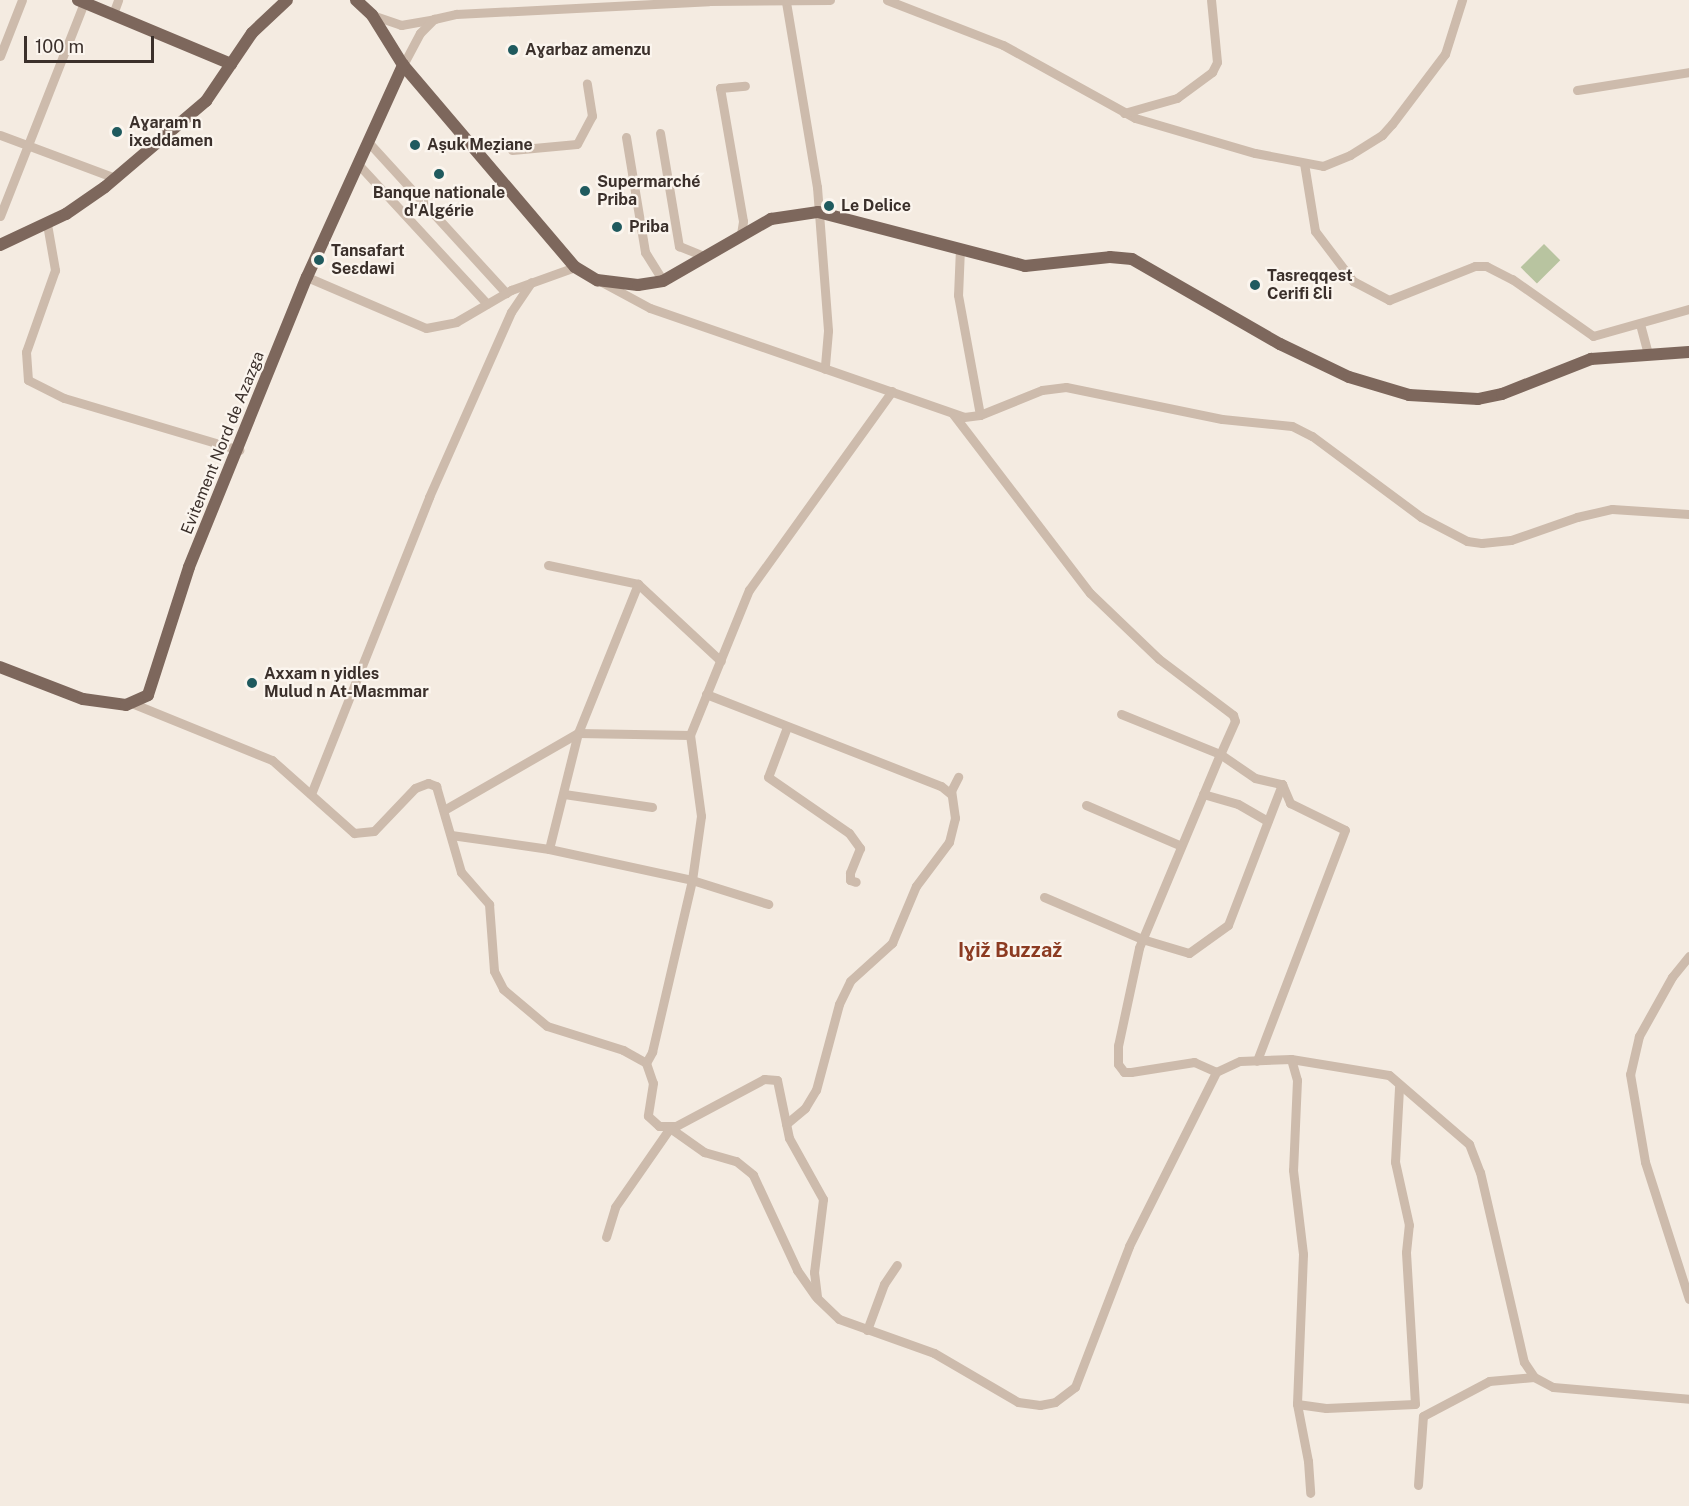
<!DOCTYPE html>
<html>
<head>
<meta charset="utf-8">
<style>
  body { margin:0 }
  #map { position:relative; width:1689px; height:1506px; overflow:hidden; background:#f4ebe1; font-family:"Public Sans",sans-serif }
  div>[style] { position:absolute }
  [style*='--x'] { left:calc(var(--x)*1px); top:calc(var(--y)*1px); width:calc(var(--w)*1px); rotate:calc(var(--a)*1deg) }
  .green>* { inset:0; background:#b8c4a0; transform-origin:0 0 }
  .minor>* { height:9px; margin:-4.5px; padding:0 4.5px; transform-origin:4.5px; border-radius:4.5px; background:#cdbbac }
  .major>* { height:12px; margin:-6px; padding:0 6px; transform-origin:6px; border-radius:6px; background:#7d675c }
  .dots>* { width:16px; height:16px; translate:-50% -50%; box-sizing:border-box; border:3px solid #fbf5ee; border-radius:50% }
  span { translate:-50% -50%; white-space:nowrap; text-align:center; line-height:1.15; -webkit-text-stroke:4.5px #fbf5ee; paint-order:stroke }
  .poi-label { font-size:16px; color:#3b302b; font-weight:700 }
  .left { translate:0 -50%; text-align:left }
  .street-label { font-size:16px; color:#3b302b }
  .quarter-label { font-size:20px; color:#8c3b22; font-weight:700 }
  .scale { position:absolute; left:24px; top:36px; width:130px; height:27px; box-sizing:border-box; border:3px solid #3b302b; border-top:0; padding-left:8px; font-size:18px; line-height:21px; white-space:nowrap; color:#3b302b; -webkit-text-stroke:4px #fbf5ee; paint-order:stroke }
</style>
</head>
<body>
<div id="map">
  <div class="green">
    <i style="left:1544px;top:244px;width:23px;height:33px;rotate:45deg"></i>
  </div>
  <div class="minor">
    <i style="--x:887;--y:0;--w:124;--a:21.2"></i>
    <i style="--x:1003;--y:45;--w:151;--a:28.9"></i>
    <i style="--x:1135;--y:118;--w:125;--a:16.3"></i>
    <i style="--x:1255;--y:153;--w:69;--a:10.8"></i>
    <i style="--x:1323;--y:166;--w:29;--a:-22"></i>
    <i style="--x:1350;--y:155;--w:38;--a:-32"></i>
    <i style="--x:1382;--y:135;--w:15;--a:-48"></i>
    <i style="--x:1392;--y:124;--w:88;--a:-52.9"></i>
    <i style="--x:1445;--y:54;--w:57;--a:-72.5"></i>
    <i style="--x:786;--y:2;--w:188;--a:80.5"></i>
    <i style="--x:817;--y:187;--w:144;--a:85.6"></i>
    <i style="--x:828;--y:331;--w:38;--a:95"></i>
    <i style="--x:113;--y:14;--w:15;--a:-70"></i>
    <i style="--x:372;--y:15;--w:31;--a:19"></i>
    <i style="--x:401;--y:25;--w:34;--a:-10"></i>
    <i style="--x:0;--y:56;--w:60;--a:-68.6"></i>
    <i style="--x:403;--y:65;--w:36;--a:-62"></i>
    <i style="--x:420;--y:33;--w:20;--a:-45"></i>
    <i style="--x:434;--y:19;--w:23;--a:-13"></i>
    <i style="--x:456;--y:14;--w:253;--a:-2.9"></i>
    <i style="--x:709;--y:1;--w:121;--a:-0.5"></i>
    <i style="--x:1577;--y:90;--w:113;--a:-9.1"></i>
    <i style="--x:1124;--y:113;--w:55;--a:-15.8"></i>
    <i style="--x:1177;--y:98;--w:44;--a:-36.6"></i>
    <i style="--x:1212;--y:72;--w:11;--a:-63"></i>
    <i style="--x:1217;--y:62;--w:62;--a:-95.5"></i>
    <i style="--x:660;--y:133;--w:115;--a:80.5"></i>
    <i style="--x:679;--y:246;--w:27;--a:22"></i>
    <i style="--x:0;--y:135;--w:123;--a:20.5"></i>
    <i style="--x:626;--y:137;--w:117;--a:80.6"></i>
    <i style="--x:645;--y:252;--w:34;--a:58"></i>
    <i style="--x:370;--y:144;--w:202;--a:47.6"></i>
    <i style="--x:512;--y:150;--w:65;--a:-5.3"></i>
    <i style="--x:577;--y:144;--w:32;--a:-62"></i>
    <i style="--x:592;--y:116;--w:33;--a:-99"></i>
    <i style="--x:1304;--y:163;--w:69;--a:80.8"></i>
    <i style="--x:1315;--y:231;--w:63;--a:52.8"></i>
    <i style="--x:1353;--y:281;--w:41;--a:27.8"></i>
    <i style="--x:1389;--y:300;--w:92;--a:-21.6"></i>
    <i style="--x:1475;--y:266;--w:11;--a:0"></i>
    <i style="--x:1486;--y:266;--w:29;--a:27"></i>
    <i style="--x:1512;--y:279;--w:99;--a:35.1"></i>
    <i style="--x:1593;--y:336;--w:100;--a:-15.7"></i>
    <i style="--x:358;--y:164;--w:190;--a:47.3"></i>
    <i style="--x:0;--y:216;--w:229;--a:-68.5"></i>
    <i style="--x:47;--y:224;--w:47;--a:80.1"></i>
    <i style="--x:55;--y:270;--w:87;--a:109.5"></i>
    <i style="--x:26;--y:352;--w:28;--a:86"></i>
    <i style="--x:28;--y:380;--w:40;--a:26.6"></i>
    <i style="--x:64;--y:398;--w:183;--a:16.5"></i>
    <i style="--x:741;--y:234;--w:13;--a:-81"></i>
    <i style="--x:743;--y:221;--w:135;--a:-99.8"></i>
    <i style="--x:720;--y:88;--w:25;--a:-5"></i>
    <i style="--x:960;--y:248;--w:47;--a:92.4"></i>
    <i style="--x:958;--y:295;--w:122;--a:79.6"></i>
    <i style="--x:307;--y:277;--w:129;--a:23.2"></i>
    <i style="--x:426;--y:328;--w:31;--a:-11"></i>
    <i style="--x:456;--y:322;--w:64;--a:-30.2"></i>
    <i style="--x:511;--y:290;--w:68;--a:-19.8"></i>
    <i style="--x:600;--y:281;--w:57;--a:28.4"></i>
    <i style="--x:650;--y:308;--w:332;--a:19.1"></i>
    <i style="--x:964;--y:417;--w:16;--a:-7"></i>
    <i style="--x:980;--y:415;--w:67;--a:-22"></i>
    <i style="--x:1042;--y:390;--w:24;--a:-7"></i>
    <i style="--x:1066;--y:387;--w:159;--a:11.6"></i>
    <i style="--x:1222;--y:419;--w:70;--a:5.7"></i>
    <i style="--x:1292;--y:426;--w:22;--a:27"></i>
    <i style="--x:1312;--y:436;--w:136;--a:36.6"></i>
    <i style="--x:1421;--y:517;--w:52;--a:27.6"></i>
    <i style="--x:1467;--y:541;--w:15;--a:8"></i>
    <i style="--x:1482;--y:543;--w:29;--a:-6"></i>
    <i style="--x:1511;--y:540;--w:70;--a:-19.2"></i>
    <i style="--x:1577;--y:517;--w:36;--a:-13"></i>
    <i style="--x:1612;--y:509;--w:77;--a:3.7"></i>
    <i style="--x:1640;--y:324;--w:30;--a:75"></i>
    <i style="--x:953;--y:414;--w:225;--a:52.6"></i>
    <i style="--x:1090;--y:593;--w:95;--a:43.7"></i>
    <i style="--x:1159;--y:659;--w:93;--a:37.1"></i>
    <i style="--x:1233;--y:715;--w:6;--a:72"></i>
    <i style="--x:1235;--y:721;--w:36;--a:114"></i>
    <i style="--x:1220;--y:754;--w:42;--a:34.4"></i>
    <i style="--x:1255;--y:778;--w:28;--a:13"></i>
    <i style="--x:1282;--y:784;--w:21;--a:67"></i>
    <i style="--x:1290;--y:803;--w:61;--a:26.1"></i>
    <i style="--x:1345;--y:830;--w:247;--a:110.9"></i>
    <i style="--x:548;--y:565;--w:92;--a:11.9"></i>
    <i style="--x:638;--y:584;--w:113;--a:42.9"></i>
    <i style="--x:706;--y:694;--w:252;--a:21.4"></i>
    <i style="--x:941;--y:786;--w:13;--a:39"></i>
    <i style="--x:134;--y:704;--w:149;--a:22.1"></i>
    <i style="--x:272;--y:760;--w:110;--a:41.7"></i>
    <i style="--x:354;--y:833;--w:20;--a:-6"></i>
    <i style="--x:374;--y:831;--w:59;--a:-46.4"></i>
    <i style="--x:415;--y:788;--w:14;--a:-21"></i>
    <i style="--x:428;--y:783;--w:9;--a:21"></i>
    <i style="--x:436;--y:786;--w:90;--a:73.8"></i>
    <i style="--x:461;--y:872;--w:43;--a:48.8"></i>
    <i style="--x:489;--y:904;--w:67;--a:85.7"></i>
    <i style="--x:494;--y:971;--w:20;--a:63"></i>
    <i style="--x:503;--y:989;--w:57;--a:40.1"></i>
    <i style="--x:547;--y:1026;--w:80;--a:17.5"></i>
    <i style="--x:623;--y:1050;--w:26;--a:29"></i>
    <i style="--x:646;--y:1063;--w:21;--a:71"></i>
    <i style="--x:653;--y:1083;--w:33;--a:99"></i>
    <i style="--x:648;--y:1116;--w:15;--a:42"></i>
    <i style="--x:659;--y:1126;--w:17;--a:0"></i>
    <i style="--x:676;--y:1126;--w:100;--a:-28.1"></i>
    <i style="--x:764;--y:1079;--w:13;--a:4"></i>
    <i style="--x:777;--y:1080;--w:59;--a:78.3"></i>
    <i style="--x:789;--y:1138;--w:70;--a:60.9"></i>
    <i style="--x:823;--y:1199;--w:74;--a:97"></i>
    <i style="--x:814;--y:1272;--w:26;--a:83"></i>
    <i style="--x:817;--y:1298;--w:30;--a:44"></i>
    <i style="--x:839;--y:1319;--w:101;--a:19.7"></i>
    <i style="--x:934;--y:1353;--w:97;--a:30.3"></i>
    <i style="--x:1018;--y:1402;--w:22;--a:8"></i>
    <i style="--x:1040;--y:1405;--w:15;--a:-11"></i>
    <i style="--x:1055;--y:1402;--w:25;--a:-37"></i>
    <i style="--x:1075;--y:1387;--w:151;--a:-69"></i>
    <i style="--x:1129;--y:1246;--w:195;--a:-63.4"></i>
    <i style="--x:1216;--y:1072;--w:26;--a:-25"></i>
    <i style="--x:1240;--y:1061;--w:51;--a:-2.2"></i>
    <i style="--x:1291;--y:1059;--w:99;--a:9.3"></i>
    <i style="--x:1389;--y:1075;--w:106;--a:40.8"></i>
    <i style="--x:1469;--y:1144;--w:30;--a:69"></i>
    <i style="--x:1480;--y:1172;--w:195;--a:77"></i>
    <i style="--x:1524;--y:1362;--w:18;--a:56"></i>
    <i style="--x:1534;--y:1377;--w:21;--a:28"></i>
    <i style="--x:1553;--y:1387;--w:137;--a:5"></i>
    <i style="--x:1121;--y:714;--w:107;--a:22"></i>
    <i style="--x:1220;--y:754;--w:210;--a:112.7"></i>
    <i style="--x:1139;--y:948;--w:100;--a:102.1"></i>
    <i style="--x:1118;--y:1046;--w:18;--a:90"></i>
    <i style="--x:1118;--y:1064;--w:10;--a:53"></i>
    <i style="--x:1124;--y:1072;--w:7;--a:0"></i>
    <i style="--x:1131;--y:1072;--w:64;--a:-9"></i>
    <i style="--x:1194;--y:1062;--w:24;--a:24"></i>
    <i style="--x:787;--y:727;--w:53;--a:110.8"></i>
    <i style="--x:768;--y:777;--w:98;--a:34.7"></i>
    <i style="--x:849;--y:833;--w:19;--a:54"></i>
    <i style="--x:860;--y:848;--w:27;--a:112"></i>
    <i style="--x:850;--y:873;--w:7;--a:90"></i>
    <i style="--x:850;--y:880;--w:6;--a:18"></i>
    <i style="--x:311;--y:794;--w:320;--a:-68.3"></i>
    <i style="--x:429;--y:497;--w:202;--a:-66.1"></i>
    <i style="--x:511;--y:312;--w:36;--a:-56"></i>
    <i style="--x:564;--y:794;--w:89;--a:8.4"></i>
    <i style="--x:1203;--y:794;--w:36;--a:16"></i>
    <i style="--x:1238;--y:804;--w:34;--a:30"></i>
    <i style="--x:1086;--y:805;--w:103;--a:23.3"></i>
    <i style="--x:444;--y:810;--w:155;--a:-29.9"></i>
    <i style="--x:578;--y:733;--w:112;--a:1"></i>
    <i style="--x:690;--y:735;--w:157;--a:-67.9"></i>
    <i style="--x:749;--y:590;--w:245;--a:-54.3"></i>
    <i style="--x:451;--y:835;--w:99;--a:8.1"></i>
    <i style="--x:549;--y:849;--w:146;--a:12.2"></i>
    <i style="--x:692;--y:880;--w:80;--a:17.5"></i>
    <i style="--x:549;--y:849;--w:120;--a:-76"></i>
    <i style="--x:578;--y:733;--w:161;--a:-68.1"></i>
    <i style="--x:1044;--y:897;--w:107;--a:23.2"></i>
    <i style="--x:1142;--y:939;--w:49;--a:16.6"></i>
    <i style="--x:1189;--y:953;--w:48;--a:-35.7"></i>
    <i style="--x:1228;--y:925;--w:151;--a:-69"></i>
    <i style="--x:1689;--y:956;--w:27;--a:129"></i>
    <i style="--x:1672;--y:977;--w:68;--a:119.2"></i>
    <i style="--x:1639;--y:1036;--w:39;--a:103"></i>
    <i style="--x:1630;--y:1074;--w:89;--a:80.3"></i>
    <i style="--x:1645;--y:1162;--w:144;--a:72.2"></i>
    <i style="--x:1291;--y:1059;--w:22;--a:74"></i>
    <i style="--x:1297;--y:1080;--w:90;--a:92.5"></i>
    <i style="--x:1293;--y:1170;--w:85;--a:83.2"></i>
    <i style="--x:1303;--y:1254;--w:150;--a:92.3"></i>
    <i style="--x:1297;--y:1404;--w:58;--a:79.1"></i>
    <i style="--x:1308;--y:1461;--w:32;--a:86"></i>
    <i style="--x:646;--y:1063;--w:13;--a:-61"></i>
    <i style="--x:652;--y:1052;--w:177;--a:-76.9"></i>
    <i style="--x:692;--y:880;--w:65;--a:-82"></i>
    <i style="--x:701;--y:816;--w:82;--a:-97.7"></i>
    <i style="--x:786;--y:1124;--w:25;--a:-40"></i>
    <i style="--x:805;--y:1108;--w:21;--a:-59"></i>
    <i style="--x:816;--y:1090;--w:89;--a:-75"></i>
    <i style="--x:839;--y:1004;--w:25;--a:-64"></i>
    <i style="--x:850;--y:981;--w:57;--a:-42.1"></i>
    <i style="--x:892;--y:943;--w:62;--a:-67.2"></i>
    <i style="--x:916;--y:886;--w:55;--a:-53.1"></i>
    <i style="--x:949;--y:842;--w:25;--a:-76"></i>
    <i style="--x:955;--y:818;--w:27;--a:-98"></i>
    <i style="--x:951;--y:791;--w:16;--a:-63"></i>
    <i style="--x:606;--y:1237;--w:31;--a:-73"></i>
    <i style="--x:615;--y:1207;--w:96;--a:-55.2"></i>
    <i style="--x:670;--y:1128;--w:42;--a:35.2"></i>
    <i style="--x:704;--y:1152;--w:33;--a:16"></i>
    <i style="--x:736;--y:1161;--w:22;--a:39"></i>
    <i style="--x:753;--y:1175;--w:105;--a:65.1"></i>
    <i style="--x:797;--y:1270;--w:32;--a:55"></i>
    <i style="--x:867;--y:1330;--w:49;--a:-69.7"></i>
    <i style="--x:884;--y:1284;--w:23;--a:-56"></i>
    <i style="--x:1297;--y:1404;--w:29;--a:8"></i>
    <i style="--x:1326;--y:1408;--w:89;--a:-2.6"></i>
    <i style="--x:1415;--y:1404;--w:152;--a:-93.4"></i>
    <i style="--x:1406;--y:1252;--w:27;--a:-84"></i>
    <i style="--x:1409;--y:1225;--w:65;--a:-102.5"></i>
    <i style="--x:1395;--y:1162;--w:75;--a:-86.9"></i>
    <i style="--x:1418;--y:1485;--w:69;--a:-85.9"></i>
    <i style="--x:1423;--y:1416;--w:75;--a:-27.9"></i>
    <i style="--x:1489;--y:1381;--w:45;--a:-5.1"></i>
  </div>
  <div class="major">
    <i style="--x:78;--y:0;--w:166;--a:22.7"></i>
    <i style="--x:356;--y:0;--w:22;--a:43"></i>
    <i style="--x:372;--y:15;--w:59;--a:58.2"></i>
    <i style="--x:403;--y:65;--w:265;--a:49.6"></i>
    <i style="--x:575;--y:267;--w:26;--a:31"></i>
    <i style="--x:597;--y:280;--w:41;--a:7"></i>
    <i style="--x:638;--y:285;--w:25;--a:-9"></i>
    <i style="--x:663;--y:281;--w:125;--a:-29.9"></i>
    <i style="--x:771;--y:219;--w:48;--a:-8.5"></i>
    <i style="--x:818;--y:212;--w:214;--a:14.6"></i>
    <i style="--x:1025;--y:266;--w:85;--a:-6"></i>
    <i style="--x:1110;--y:257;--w:22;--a:5"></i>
    <i style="--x:1132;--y:259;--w:171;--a:29.9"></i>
    <i style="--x:1280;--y:344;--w:76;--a:25.6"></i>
    <i style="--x:1349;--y:377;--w:63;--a:16.7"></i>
    <i style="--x:1409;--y:395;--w:69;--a:3.3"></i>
    <i style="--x:1478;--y:399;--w:25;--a:-12"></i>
    <i style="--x:1502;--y:394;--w:96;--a:-21.5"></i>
    <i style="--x:1591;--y:359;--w:98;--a:-4.1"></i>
    <i style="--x:0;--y:245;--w:73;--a:-25.2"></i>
    <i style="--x:66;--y:214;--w:47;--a:-34.7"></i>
    <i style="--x:105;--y:187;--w:133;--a:-40.4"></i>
    <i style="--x:206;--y:101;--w:82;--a:-55.9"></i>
    <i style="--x:252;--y:33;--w:48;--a:-43.3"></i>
    <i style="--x:0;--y:667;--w:89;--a:21.1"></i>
    <i style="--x:83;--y:699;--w:43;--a:7.9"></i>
    <i style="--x:126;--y:705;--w:24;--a:-24"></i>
    <i style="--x:148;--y:695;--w:134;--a:-72.2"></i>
    <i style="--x:189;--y:567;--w:313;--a:-67.9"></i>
    <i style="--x:307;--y:277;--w:233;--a:-65.6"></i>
  </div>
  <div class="dots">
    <i style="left:513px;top:50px;background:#1f5a5e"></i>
    <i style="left:117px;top:132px;background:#1f5a5e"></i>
    <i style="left:415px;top:145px;background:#1f5a5e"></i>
    <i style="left:439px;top:174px;background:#1f5a5e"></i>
    <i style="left:585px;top:191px;background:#1f5a5e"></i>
    <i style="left:829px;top:206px;background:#1f5a5e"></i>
    <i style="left:617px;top:227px;background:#1f5a5e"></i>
    <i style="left:319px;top:260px;background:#1f5a5e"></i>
    <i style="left:1255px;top:285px;background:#1f5a5e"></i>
    <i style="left:252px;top:683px;background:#1f5a5e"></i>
  </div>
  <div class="poi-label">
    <span class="left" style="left:525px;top:50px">Aɣarbaz amenzu</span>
    <span class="left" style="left:129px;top:132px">Aɣaram n<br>ixeddamen</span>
    <span class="left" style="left:427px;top:145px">Aṣuk Meẓiane</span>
    <span class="left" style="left:597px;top:191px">Supermarché<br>Priba</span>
    <span style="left:439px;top:202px">Banque nationale<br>d'Algérie</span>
    <span class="left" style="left:841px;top:206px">Le Delice</span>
    <span class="left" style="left:629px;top:227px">Priba</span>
    <span class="left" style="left:331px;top:260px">Tansafart<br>Seɛdawi</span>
    <span class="left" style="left:1267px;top:285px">Tasreqqest<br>Cerifi Ɛli</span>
    <span class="left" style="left:264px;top:683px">Axxam n yidles<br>Mulud n At-Maɛmmar</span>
  </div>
  <div class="street-label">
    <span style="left:223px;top:443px;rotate:-68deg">Evitement Nord de Azazga</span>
  </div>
  <div class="quarter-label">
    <span style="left:1010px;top:950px">Iɣiž Buzzaž</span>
  </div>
  <div class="scale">100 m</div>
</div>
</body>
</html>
